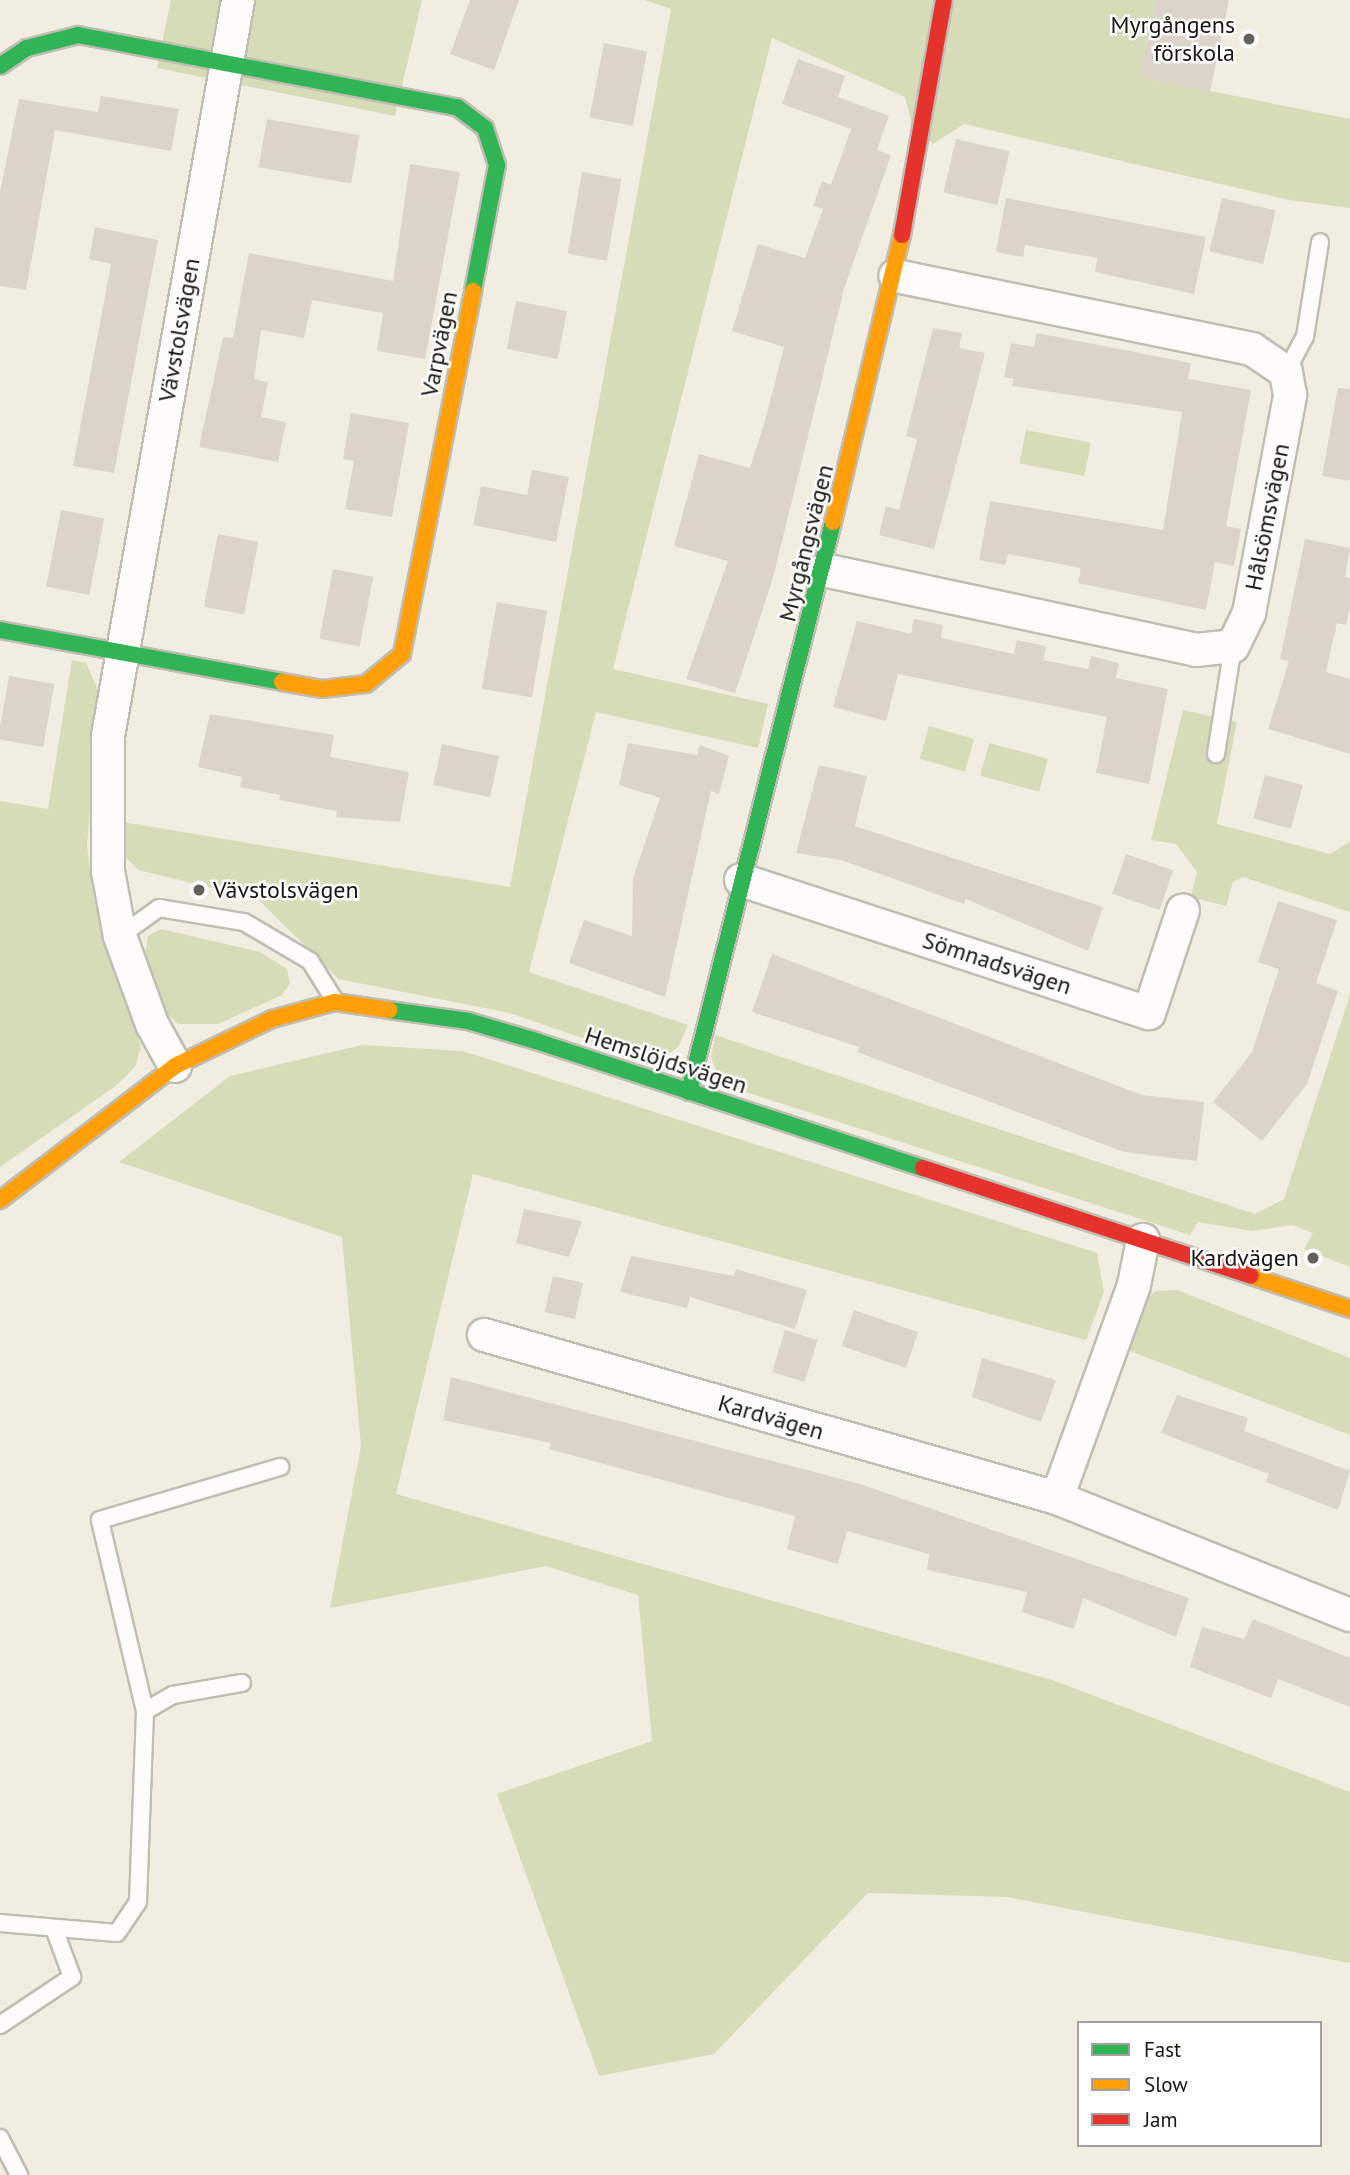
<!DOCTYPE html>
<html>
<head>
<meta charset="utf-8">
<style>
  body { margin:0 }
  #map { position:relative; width:1350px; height:2175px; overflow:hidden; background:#f1eee1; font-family:"PT Sans",sans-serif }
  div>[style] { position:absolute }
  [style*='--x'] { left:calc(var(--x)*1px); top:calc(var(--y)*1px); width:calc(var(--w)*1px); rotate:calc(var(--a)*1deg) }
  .green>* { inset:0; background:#d6dcb7; transform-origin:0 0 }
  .building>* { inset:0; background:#ddd4c9; transform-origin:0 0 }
  .roads { filter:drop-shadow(2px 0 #c0bdb3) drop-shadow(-2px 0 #c0bdb3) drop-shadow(0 2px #c0bdb3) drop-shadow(0 -2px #c0bdb3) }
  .lane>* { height:16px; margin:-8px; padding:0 8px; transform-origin:8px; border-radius:8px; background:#fdfcfa }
  .street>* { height:32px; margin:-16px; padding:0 16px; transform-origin:16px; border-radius:16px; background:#fdfcfa }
  .fast>* { height:16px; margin:-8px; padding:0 8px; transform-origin:8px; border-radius:8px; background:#30b455 }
  .slow>* { height:16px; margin:-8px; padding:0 8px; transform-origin:8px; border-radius:8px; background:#ff9f0a }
  .jam>* { height:16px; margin:-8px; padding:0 8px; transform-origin:8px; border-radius:8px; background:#e5322d }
  .dots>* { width:19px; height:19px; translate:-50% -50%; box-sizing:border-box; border:4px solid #fefefe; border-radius:50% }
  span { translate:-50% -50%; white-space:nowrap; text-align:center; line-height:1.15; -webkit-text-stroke:5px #fefefe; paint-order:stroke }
  .poi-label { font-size:24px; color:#18160e }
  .right { translate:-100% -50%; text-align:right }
  .left { translate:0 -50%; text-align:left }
  .street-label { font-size:24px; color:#18160e }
  .legend { position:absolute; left:1077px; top:2021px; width:245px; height:126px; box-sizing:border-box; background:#fefefe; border:2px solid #a2a19e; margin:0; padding:9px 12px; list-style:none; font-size:21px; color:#18160e }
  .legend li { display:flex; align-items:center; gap:14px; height:35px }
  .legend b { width:35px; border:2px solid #a2a19e }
</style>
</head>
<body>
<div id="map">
  <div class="green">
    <i style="clip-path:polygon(171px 0,422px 0,395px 116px,157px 68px)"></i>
    <i style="clip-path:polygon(645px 0,1156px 0,1141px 77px,1350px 119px,1350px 208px,1289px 200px,964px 124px,933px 144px,911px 122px,905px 97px,772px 38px,613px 669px,768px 704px,758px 748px,596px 712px,529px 972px,688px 1025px,678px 1047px,662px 1059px,643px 1059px,510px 1013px,338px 979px,258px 899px,138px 870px,120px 851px,117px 821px,510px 887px,671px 9px)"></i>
    <i style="left:1026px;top:430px;width:66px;height:34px;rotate:11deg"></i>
    <i style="clip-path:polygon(72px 660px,86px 663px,100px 695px,87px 845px,94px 900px,141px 1047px,135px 1067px,117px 1085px,0 1167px,0 801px,48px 809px)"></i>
    <i style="clip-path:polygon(1183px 710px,1237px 722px,1217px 824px,1330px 854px,1350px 841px,1350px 912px,1243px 877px,1233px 882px,1226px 906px,1191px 897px,1197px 872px,1176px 844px,1151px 840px)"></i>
    <i style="left:929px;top:726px;width:47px;height:34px;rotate:16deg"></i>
    <i style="left:989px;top:743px;width:61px;height:34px;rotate:15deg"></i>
    <i style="clip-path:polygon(161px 929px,260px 952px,287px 969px,290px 984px,282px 995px,218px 1024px,178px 1024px,159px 1006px,143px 967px,148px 936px)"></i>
    <i style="clip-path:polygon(1350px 995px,1350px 1267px,1304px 1249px,1313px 1233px,1292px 1225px,1252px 1231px,1198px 1222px,1190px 1235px,733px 1088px,718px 1076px,711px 1057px,715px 1035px,1255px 1214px,1284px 1199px)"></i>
    <i style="clip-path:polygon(362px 1045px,463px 1051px,1097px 1253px,1104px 1292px,1086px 1340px,473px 1174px,396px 1494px,1052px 1680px,1350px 1792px,1350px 1963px,1007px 1897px,868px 1893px,714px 2054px,599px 2076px,497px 1794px,652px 1741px,638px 1595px,546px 1566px,330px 1608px,361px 1446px,342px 1237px,119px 1162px,230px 1076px)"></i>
    <i style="clip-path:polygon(1177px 1290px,1350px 1358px,1350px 1435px,1130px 1351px,1144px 1301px,1156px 1291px)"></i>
  </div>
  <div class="building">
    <i style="clip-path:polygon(470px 0,519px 0,494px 70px,450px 54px)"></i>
    <i style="clip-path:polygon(1156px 0,1229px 0,1210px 92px,1140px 77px)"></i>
    <i style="left:604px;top:43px;width:44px;height:76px;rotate:11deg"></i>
    <i style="clip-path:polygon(798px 59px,845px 76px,838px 97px,889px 116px,877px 150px,891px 155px,844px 289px,773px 578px,735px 693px,686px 679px,728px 561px,674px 546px,699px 454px,750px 468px,766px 417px,784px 347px,732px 331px,758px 244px,805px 258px,823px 209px,813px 206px,822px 181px,831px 185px,851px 129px,782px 104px)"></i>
    <i style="clip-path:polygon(101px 96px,179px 109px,171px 151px,55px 130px,26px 290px,0 286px,0 192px,19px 99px,98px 112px)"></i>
    <i style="left:267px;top:119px;width:94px;height:49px;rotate:10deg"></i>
    <i style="left:956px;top:139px;width:55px;height:55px;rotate:13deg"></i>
    <i style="clip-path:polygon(410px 164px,460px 172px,425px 359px,377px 351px,383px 313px,312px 300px,304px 338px,261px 330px,254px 379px,268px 382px,261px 417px,286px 422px,278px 462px,199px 447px,223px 337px,233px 338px,249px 253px,393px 281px)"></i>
    <i style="left:582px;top:172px;width:40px;height:83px;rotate:10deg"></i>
    <i style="clip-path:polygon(1006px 198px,1206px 237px,1194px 294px,1095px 272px,1097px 258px,1025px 245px,1023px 257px,996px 252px)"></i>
    <i style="left:1222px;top:198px;width:55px;height:55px;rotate:13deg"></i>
    <i style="clip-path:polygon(95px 227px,158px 240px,114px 473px,73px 466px,111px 264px,89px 259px)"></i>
    <i style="left:516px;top:301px;width:52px;height:49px;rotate:11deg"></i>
    <i style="clip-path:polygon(933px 328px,962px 333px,959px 348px,985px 353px,934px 549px,879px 535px,886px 506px,899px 510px,917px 439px,906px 436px)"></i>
    <i style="clip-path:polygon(1037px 333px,1191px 363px,1188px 379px,1251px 390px,1226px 526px,1241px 529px,1234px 566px,1215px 562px,1206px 610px,1078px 583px,1081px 568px,1008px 554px,1005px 565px,979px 560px,990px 501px,1163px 530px,1182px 412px,1012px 386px,1014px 379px,1004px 377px,1011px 343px,1034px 347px)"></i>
    <i style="clip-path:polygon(1338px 388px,1350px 389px,1350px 481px,1322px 476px)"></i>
    <i style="clip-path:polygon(351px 413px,409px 423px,392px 517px,345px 509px,354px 461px,343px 459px)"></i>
    <i style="clip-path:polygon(532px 470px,569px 477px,556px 542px,473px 525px,481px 486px,527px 495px)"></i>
    <i style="left:61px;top:510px;width:44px;height:78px;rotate:11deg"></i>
    <i style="left:218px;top:534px;width:41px;height:74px;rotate:11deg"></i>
    <i style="clip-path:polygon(1305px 539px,1350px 548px,1345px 577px,1350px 578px,1350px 608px,1346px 625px,1337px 623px,1326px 672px,1350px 679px,1350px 754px,1268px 729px,1289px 661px,1280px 659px)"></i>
    <i style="left:333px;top:569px;width:41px;height:71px;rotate:11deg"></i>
    <i style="left:497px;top:602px;width:51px;height:88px;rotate:10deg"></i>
    <i style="clip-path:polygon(914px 619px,943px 625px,941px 638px,1014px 654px,1017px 640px,1046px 646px,1043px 660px,1088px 669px,1091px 656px,1119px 663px,1116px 678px,1168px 689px,1149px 784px,1096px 773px,1107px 717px,898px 674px,886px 721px,833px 707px,857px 621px,911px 634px)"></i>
    <i style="left:9px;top:676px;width:46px;height:64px;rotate:10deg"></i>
    <i style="clip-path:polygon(210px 714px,334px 735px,330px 757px,409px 772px,400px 822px,336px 817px,337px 811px,279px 800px,280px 795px,240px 787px,242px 777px,198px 767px)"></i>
    <i style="clip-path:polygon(628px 743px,697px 755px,700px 745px,729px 756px,719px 794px,711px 791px,665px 997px,569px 963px,584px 920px,632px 936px,633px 878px,660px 798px,619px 785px)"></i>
    <i style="left:442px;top:744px;width:58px;height:42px;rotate:12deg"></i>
    <i style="clip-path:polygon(819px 765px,867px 776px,855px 826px,1103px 907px,1088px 951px,966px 899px,964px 904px,841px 860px,796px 853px)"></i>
    <i style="left:1265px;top:775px;width:39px;height:45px;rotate:15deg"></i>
    <i style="left:1126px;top:854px;width:50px;height:42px;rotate:19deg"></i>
    <i style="clip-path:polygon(1278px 901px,1337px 920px,1316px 983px,1338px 991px,1307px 1084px,1262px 1141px,1213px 1102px,1252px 1052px,1279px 969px,1258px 962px)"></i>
    <i style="clip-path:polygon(772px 954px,1142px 1095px,1204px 1102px,1197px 1161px,1124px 1152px,857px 1052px,859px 1047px,752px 1012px)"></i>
    <i style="clip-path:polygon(524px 1209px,582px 1221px,569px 1257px,516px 1243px)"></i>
    <i style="clip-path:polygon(631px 1256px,734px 1276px,736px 1269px,807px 1290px,795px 1329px,690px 1297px,687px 1308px,620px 1292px)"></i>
    <i style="left:553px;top:1276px;width:31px;height:37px;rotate:13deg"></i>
    <i style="left:854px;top:1310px;width:68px;height:38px;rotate:19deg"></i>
    <i style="left:785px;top:1330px;width:34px;height:44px;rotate:17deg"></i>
    <i style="clip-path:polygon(982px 1358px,1056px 1380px,1041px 1422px,972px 1397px)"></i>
    <i style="clip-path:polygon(451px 1377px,860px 1484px,1189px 1598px,1176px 1637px,1083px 1598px,1074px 1629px,1022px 1612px,1027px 1592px,927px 1570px,929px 1554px,847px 1531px,838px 1564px,787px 1549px,795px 1516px,549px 1449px,551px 1443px,443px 1420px)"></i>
    <i style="clip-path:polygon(1177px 1395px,1248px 1418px,1244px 1431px,1350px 1471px,1338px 1510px,1266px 1482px,1269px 1474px,1161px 1433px)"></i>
    <i style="clip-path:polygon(1253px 1619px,1350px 1658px,1350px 1707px,1278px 1679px,1271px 1698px,1190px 1667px,1202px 1627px,1244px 1639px)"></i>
  </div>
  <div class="roads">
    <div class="lane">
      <i style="--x:1286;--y:372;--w:40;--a:-62"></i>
      <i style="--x:1305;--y:337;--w:96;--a:-81"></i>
      <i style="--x:1216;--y:754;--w:109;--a:-81.1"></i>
      <i style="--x:120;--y:936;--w:48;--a:-35.7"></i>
      <i style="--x:159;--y:908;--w:86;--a:9.4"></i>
      <i style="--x:244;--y:922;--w:77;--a:30.6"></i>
      <i style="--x:310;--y:961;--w:47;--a:58"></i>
      <i style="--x:145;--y:1711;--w:32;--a:-30"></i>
      <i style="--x:173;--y:1695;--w:70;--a:-9.9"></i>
      <i style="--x:0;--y:1923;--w:117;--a:4.9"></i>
      <i style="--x:117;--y:1933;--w:37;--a:-56"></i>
      <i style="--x:138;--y:1902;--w:191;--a:-87.9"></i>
      <i style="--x:145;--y:1711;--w:196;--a:-103.3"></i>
      <i style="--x:100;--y:1520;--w:188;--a:-16.4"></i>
      <i style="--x:0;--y:2025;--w:87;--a:-33.7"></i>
      <i style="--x:72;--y:1977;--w:49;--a:-110.3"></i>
      <i style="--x:0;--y:2138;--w:42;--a:62.8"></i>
    </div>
    <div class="street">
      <i style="--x:824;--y:570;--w:381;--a:12.1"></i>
      <i style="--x:1196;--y:650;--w:37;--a:-6"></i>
      <i style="--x:1233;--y:646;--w:37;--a:-64"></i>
      <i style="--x:1249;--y:613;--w:222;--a:-79.3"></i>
      <i style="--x:1290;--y:395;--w:23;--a:-100"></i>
      <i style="--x:1286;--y:372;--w:41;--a:-145.9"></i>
      <i style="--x:1252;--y:349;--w:364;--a:-168.4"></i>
      <i style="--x:741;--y:880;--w:429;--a:18.1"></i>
      <i style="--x:1149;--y:1013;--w:108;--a:-71.7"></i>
      <i style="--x:175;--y:1066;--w:48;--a:-118.7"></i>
      <i style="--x:152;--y:1024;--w:94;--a:-110"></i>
      <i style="--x:120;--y:936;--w:66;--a:-100.5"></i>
      <i style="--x:108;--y:871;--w:135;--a:-90"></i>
      <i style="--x:108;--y:736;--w:747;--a:-79.98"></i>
      <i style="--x:484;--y:1335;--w:596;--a:15.88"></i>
      <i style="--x:1057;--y:1498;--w:315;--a:21.8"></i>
      <i style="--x:1057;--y:1498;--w:226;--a:-70.1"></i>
      <i style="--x:1134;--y:1285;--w:46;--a:-78.7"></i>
    </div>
    <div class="fast">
      <i style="--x:0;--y:66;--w:32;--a:-34"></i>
      <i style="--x:27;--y:48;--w:53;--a:-14.3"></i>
      <i style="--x:78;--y:35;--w:386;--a:10.8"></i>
      <i style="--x:457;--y:107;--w:35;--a:37"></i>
      <i style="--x:485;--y:128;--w:39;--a:72"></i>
      <i style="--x:497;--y:165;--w:128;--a:100.8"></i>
      <i style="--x:0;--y:630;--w:287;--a:10.4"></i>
      <i style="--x:389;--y:1010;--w:80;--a:7.9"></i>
      <i style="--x:468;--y:1021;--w:71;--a:16.4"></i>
      <i style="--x:536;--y:1041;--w:407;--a:18.2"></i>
      <i style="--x:689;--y:1092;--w:588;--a:-75.82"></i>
    </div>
    <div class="slow">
      <i style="--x:833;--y:522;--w:295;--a:-76.5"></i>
      <i style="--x:282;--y:682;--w:41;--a:9.9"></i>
      <i style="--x:322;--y:689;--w:44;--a:-6.5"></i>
      <i style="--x:366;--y:684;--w:47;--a:-39.8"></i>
      <i style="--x:402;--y:654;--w:370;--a:-78.9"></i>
      <i style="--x:0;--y:1200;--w:220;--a:-37.4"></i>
      <i style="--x:175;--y:1066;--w:108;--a:-25.9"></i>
      <i style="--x:272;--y:1019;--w:65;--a:-15.1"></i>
      <i style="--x:335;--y:1002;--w:55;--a:8.4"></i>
      <i style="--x:1251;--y:1276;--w:104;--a:18.4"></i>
    </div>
    <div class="jam">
      <i style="--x:902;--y:235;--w:239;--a:-79.9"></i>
      <i style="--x:923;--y:1168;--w:345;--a:18.2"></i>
    </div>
  </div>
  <div class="dots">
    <i style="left:1249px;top:39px;background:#646258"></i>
    <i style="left:199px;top:890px;background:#646258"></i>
    <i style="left:1313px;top:1258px;background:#646258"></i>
  </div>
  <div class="poi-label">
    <span class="right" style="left:1235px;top:39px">Myrgångens<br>förskola</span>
    <span class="left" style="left:213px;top:890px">Vävstolsvägen</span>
    <span class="right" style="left:1299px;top:1258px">Kardvägen</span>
  </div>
  <div class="street-label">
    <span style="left:179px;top:330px;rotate:-80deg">Vävstolsvägen</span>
    <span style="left:439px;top:344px;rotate:-79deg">Varpvägen</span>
    <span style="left:1267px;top:517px;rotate:-79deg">Hålsömsvägen</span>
    <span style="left:806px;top:543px;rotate:-76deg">Myrgångsvägen</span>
    <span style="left:997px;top:963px;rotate:18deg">Sömnadsvägen</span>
    <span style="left:666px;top:1060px;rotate:18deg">Hemslöjdsvägen</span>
    <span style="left:771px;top:1417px;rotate:16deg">Kardvägen</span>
  </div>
  <ul class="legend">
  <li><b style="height:9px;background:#30b455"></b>Fast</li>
  <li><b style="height:9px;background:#ff9f0a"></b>Slow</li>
  <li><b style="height:9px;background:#e5322d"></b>Jam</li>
  </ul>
</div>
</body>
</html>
